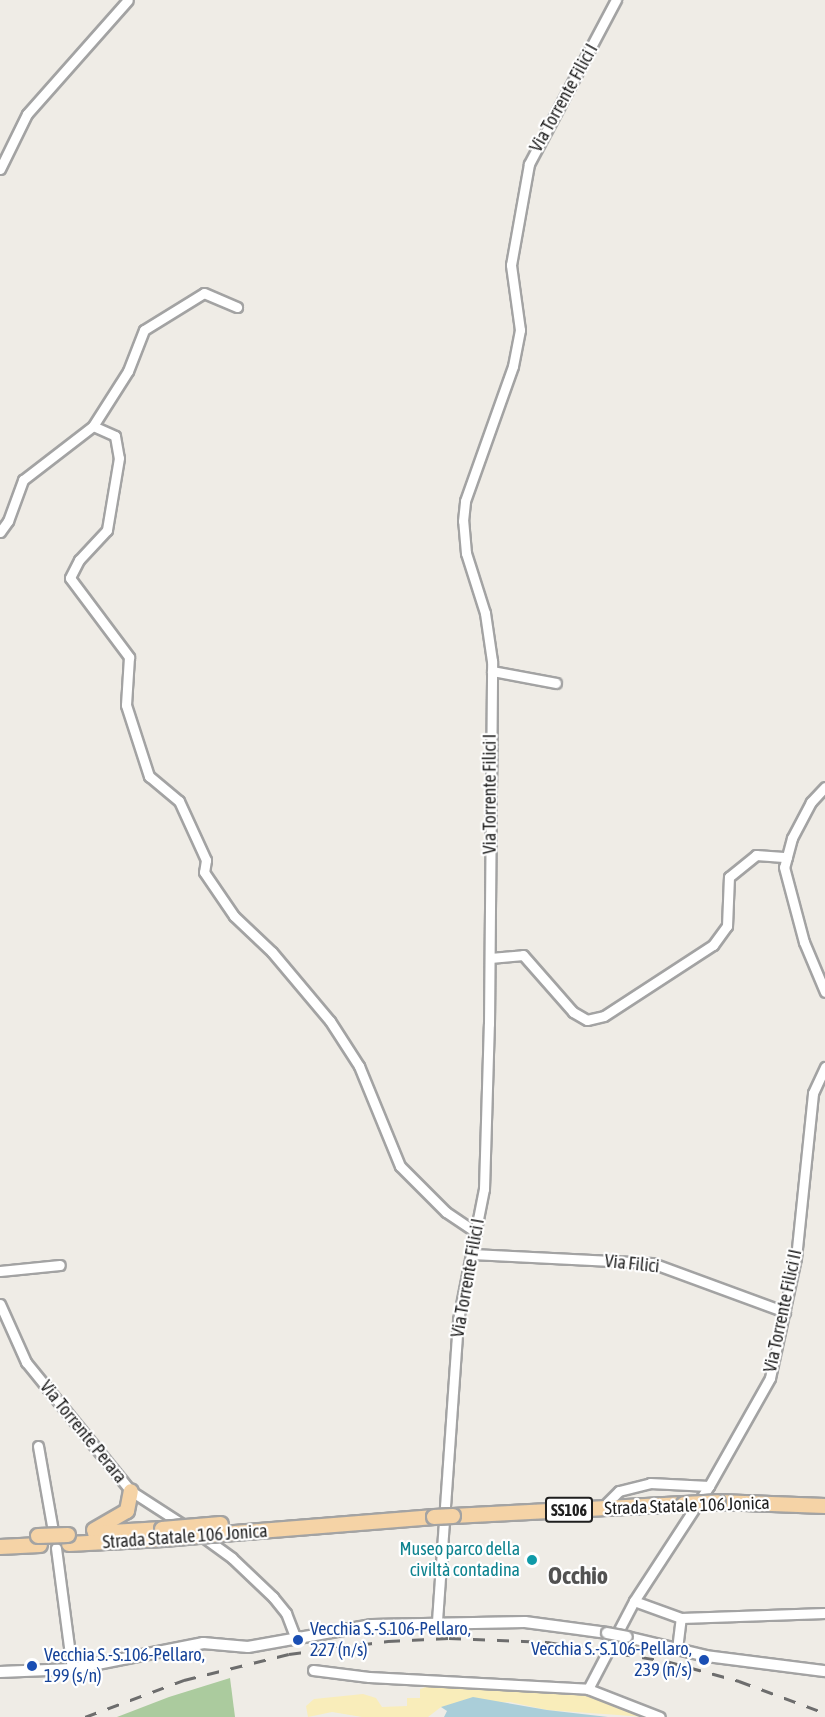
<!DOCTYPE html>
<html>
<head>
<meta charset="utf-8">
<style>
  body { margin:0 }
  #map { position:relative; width:825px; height:1717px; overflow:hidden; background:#efece6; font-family:"Asap Condensed",sans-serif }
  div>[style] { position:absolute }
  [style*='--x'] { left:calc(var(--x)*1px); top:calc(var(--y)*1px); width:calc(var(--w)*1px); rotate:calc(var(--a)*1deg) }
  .forest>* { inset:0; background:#abcb9e }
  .sand>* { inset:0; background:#f9edba }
  .water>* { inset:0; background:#aaced9 }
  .roads { filter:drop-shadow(2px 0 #a3a3a3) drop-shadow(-2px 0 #a3a3a3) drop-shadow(0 2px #a3a3a3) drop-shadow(0 -2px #a3a3a3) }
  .minor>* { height:9px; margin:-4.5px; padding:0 4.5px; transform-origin:4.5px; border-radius:4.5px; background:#fff }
  .tertiary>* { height:10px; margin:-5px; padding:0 5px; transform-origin:5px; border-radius:5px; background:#fff }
  .primary>* { height:14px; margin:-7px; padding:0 7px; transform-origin:7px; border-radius:7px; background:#f5d3a6 }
  .rail>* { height:3px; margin-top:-1.5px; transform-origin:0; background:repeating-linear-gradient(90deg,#6d6d6d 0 12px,transparent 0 24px) }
  .bridges { filter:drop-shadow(2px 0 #a3a3a3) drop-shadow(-2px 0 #a3a3a3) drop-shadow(0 2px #a3a3a3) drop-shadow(0 -2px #a3a3a3) }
  .tertiary-bridge>* { height:10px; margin:-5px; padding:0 5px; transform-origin:5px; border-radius:5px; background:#fff }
  .primary-bridge>* { height:14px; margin:-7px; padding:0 7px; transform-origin:7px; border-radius:7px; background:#f5d3a6 }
  .dots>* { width:16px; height:16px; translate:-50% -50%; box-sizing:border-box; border:3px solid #fff; border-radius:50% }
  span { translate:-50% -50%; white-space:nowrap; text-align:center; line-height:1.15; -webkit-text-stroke:4.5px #fff; paint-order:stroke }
  .shield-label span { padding:2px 4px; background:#fff; border:2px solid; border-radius:4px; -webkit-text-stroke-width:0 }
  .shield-label { font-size:16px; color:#1f1f1f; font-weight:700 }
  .street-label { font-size:18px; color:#1f1f1f }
  .culture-label { font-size:18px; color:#0d838f }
  .right { translate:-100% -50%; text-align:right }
  .transit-label { font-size:18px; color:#164399 }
  .left { translate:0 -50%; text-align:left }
  .district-label { font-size:24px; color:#525252; font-weight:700 }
</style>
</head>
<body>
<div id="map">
  <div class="forest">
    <i style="clip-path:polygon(230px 1678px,235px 1717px,117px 1717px,169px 1697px)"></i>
  </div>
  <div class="sand">
    <i style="clip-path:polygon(432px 1685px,588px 1695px,646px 1717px,547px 1710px,510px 1702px,441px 1707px,428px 1717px,362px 1717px,332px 1712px,308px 1717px,306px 1706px,314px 1699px,363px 1694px,376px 1698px,382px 1707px,407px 1706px,407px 1698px,420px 1698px,420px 1689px)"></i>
  </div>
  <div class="water">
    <i style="clip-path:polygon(473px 1697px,547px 1710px,608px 1717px,444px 1717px,447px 1711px,441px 1707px)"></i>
  </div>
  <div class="roads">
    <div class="minor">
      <i style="--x:0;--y:169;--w:61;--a:-63.9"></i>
      <i style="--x:27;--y:114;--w:152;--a:-48.5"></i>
      <i style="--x:93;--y:426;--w:24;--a:24"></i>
      <i style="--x:115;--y:436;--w:22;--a:80"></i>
      <i style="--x:119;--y:458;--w:73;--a:99.5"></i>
      <i style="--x:107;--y:530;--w:41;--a:133"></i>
      <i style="--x:79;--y:560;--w:20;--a:117"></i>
      <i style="--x:70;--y:578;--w:99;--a:53.2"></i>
      <i style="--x:129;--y:657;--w:48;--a:93.6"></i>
      <i style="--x:126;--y:705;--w:75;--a:72.1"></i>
      <i style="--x:149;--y:776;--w:39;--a:40"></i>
      <i style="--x:179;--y:801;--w:65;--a:65.4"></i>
      <i style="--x:206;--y:860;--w:12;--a:99"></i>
      <i style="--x:204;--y:872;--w:53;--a:55.7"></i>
      <i style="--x:234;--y:916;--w:52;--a:43.5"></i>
      <i style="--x:272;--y:952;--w:90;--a:50"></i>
      <i style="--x:330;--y:1021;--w:54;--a:57.2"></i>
      <i style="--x:359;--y:1066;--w:108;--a:67.7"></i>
      <i style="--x:400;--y:1166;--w:65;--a:45"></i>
      <i style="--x:446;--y:1212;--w:36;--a:34"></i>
      <i style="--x:0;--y:532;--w:14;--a:-54"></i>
      <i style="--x:8;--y:521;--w:44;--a:-69.9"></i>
      <i style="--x:23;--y:480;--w:88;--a:-37.6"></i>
      <i style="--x:93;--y:426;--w:65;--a:-57.5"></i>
      <i style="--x:128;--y:371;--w:44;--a:-68.7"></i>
      <i style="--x:144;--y:330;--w:70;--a:-31.7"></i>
      <i style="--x:204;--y:293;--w:36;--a:23"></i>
      <i style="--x:492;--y:671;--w:65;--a:10.6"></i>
      <i style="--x:825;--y:787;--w:21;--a:133"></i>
      <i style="--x:811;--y:802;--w:41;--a:117.8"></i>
      <i style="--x:792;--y:838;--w:30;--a:105"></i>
      <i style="--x:784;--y:867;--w:78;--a:75.1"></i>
      <i style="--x:804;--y:942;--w:54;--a:67.2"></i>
      <i style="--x:490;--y:958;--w:33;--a:-5"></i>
      <i style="--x:523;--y:955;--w:76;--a:48.7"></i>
      <i style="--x:573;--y:1012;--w:16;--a:30"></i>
      <i style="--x:587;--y:1020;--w:17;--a:-13"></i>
      <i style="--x:604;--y:1016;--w:130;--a:-33.1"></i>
      <i style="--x:713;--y:945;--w:24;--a:-54"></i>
      <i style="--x:727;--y:926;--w:49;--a:-87.7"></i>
      <i style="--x:729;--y:877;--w:35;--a:-39"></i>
      <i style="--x:756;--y:855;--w:31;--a:4"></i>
      <i style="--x:472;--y:1254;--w:180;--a:2.9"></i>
      <i style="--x:652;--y:1263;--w:142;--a:20.2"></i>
      <i style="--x:0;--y:1271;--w:60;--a:-5.7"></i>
      <i style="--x:0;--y:1304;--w:64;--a:65.9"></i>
      <i style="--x:26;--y:1362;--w:166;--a:50.9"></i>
      <i style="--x:131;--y:1491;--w:64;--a:32.9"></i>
      <i style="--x:38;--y:1446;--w:86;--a:80"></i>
      <i style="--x:602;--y:1508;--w:24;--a:-45"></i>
      <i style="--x:619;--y:1491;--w:32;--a:-14"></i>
      <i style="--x:650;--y:1483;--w:59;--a:2.9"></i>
      <i style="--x:202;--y:1536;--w:37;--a:36"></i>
      <i style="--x:232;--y:1558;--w:57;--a:43.6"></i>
      <i style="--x:273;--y:1597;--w:21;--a:51"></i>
      <i style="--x:286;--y:1613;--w:25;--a:69"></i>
      <i style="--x:56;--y:1548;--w:122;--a:82.5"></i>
      <i style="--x:634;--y:1601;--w:50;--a:19.9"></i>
      <i style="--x:437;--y:1621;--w:302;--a:-86"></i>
      <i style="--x:458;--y:1320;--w:134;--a:-78.8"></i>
      <i style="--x:484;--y:1189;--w:165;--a:-88.3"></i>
      <i style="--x:489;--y:1024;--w:363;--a:-89.5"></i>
      <i style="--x:492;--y:661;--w:49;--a:-98.3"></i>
      <i style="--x:485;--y:613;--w:63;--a:-107.6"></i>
      <i style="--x:466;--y:553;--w:32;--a:-95"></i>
      <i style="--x:463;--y:521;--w:20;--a:-84"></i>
      <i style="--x:465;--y:501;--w:143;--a:-70.4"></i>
      <i style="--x:513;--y:366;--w:37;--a:-79"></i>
      <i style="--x:520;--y:330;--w:66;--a:-97.9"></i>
      <i style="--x:511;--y:265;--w:103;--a:-79.9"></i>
      <i style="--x:529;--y:164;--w:186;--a:-62.1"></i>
      <i style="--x:677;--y:1649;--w:31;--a:-83"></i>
      <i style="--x:681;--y:1618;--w:144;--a:-2"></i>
      <i style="--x:313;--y:1670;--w:56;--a:7.1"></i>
      <i style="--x:369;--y:1677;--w:219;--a:3.1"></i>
      <i style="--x:588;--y:1689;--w:77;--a:21.3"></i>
      <i style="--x:588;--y:1689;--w:99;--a:-62.4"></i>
      <i style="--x:634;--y:1601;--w:137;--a:-56.9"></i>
      <i style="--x:709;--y:1486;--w:124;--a:-60.5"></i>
      <i style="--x:770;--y:1378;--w:123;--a:-77.8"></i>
      <i style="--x:796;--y:1258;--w:166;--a:-84.1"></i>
      <i style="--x:813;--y:1093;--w:29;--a:-65"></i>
    </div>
    <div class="tertiary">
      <i style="--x:627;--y:1637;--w:81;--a:13.5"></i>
      <i style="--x:706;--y:1656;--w:120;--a:7.2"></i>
      <i style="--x:0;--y:1672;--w:72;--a:-2.4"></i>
      <i style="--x:72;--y:1669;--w:134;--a:-11.2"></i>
      <i style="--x:203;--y:1643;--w:45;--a:5.1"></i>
      <i style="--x:248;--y:1647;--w:126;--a:-10.1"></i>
      <i style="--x:372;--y:1625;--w:153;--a:-1.1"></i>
      <i style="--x:525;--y:1622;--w:83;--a:7.6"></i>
    </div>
    <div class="primary">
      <i style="--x:718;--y:1502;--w:107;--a:2.1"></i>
      <i style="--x:453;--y:1516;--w:231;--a:-3"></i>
      <i style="--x:94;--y:1530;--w:38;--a:-30"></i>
      <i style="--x:127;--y:1511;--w:20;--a:-79"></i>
      <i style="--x:95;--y:1533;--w:67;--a:-3.4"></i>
      <i style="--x:222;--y:1534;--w:213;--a:-4.6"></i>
      <i style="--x:69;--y:1544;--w:95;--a:-3"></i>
      <i style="--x:0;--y:1547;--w:40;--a:-2.9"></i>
    </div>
  </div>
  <div class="rail">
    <i style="--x:85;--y:1717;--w:106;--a:-20.5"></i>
    <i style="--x:184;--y:1680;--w:108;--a:-13.9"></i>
    <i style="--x:289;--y:1654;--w:100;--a:-7.5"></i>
    <i style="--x:388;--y:1641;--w:61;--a:-2.8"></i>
    <i style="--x:449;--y:1638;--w:98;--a:2.3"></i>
    <i style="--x:547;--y:1642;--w:121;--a:9.1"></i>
    <i style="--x:666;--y:1661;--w:76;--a:15.3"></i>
    <i style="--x:739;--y:1681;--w:92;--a:20.4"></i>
  </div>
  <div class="bridges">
    <div class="tertiary-bridge">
      <i style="--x:607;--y:1633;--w:20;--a:11"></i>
    </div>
    <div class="primary-bridge">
      <i style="--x:684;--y:1504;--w:34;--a:-3"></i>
      <i style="--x:434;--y:1517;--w:19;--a:-3"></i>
      <i style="--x:162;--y:1529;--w:59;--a:-4.8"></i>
      <i style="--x:38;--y:1536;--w:30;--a:-2"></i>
      <i style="--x:164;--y:1539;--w:58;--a:-4.9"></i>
    </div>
  </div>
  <div class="dots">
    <i style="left:532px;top:1560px;background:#0f9aa8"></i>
    <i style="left:298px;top:1640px;background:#1a4fb4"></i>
    <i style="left:704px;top:1660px;background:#1a4fb4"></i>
    <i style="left:32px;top:1666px;background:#1a4fb4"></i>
  </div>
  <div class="shield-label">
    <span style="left:569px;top:1510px">SS106</span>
  </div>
  <div class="street-label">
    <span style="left:564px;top:98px;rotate:-61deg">Via Torrente Filici I</span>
    <span style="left:490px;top:794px;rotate:-90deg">Via Torrente Filici I</span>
    <span style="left:632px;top:1264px;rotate:6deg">Via Filici</span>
    <span style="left:468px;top:1278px;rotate:-80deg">Via Torrente Filici I</span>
    <span style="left:783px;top:1311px;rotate:-78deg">Via Torrente Filici II</span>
    <span style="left:83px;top:1432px;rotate:51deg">Via Torrente Perara</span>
    <span style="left:687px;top:1506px;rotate:-2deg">Strada Statale 106 Jonica</span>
    <span style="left:185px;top:1537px;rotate:-4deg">Strada Statale 106 Jonica</span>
  </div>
  <div class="culture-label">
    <span class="right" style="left:520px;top:1560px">Museo parco della<br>civiltà contadina</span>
  </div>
  <div class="transit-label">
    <span class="left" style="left:310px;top:1640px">Vecchia S.-S.106-Pellaro,<br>227 (n/s)</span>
    <span class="right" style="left:692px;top:1660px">Vecchia S.-S.106-Pellaro,<br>239 (n/s)</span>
    <span class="left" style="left:44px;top:1666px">Vecchia S.-S.106-Pellaro,<br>199 (s/n)</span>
  </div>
  <div class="district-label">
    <span style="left:578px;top:1576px">Occhio</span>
  </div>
</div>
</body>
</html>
